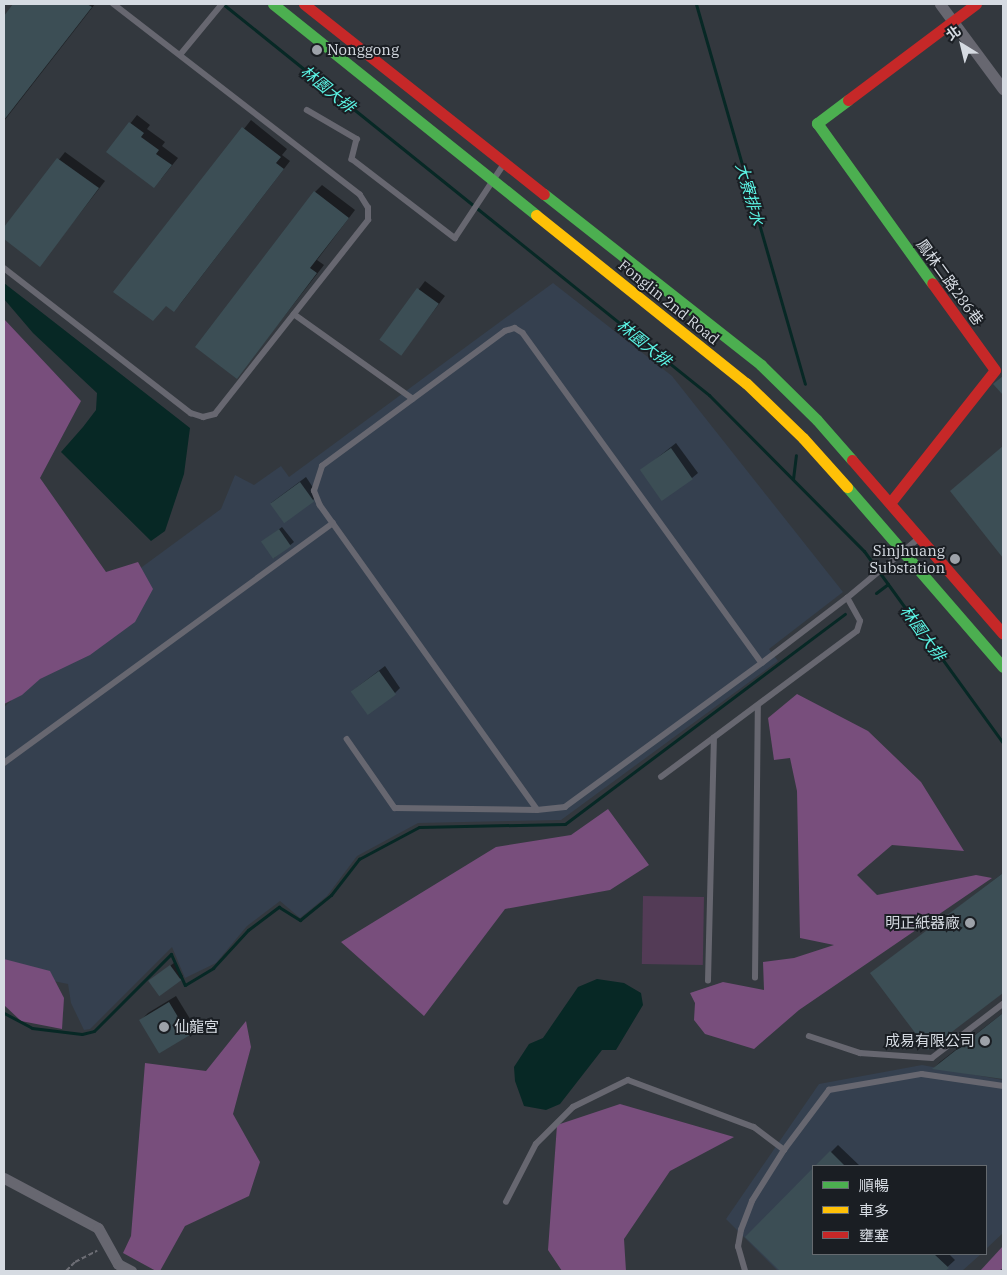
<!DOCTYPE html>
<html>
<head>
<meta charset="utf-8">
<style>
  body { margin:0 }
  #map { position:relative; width:1007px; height:1275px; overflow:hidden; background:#33383e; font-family:"IBM Plex Serif","Noto Sans TC",serif }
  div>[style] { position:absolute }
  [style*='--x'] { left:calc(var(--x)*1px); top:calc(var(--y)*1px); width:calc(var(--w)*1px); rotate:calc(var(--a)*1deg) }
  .built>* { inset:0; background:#35404f }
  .green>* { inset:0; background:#533b56; transform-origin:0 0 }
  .forest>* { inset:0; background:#784e7c }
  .water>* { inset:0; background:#072825 }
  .shadow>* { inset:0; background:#0007; transform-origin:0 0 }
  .stream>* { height:3px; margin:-1.5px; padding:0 1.5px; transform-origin:1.5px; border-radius:1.5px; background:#072825 }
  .building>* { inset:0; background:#3c4e55; transform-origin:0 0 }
  .path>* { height:2px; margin-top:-1px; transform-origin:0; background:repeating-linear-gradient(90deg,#6c6d74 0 5px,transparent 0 7.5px) }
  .lane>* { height:5.5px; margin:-2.75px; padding:0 2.75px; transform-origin:2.75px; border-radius:2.75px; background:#676770 }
  .street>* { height:11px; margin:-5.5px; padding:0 5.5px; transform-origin:5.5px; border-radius:5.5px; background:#676770 }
  .fast>* { height:11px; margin:-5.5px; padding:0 5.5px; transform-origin:5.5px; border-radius:5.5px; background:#4caf50 }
  .slow>* { height:11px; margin:-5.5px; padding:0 5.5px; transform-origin:5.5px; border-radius:5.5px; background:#ffc107 }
  .jam>* { height:11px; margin:-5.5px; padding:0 5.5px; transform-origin:5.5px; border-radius:5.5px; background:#c62828 }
  .dots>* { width:14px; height:14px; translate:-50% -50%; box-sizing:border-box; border:2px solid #1a1e23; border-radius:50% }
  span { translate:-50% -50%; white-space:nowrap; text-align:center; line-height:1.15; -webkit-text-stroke:4px #1a1e23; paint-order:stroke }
  .poi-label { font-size:15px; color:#d6dbe2 }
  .left { translate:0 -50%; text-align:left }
  .right { translate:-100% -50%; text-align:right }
  .street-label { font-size:15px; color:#d6dbe2 }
  .water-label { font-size:16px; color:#5bf3e4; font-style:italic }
  .frame { position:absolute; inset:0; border:5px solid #d6dbe2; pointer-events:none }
  .legend { position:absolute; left:812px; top:1165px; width:175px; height:90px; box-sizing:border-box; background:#1a1e23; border:1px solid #656a6f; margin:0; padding:6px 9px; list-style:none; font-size:15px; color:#d6dbe2 }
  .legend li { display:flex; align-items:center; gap:10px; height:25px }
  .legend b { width:25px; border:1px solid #656a6f }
  .north { position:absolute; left:937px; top:20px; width:50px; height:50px; -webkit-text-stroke:4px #1a1e23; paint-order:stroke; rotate:324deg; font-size:14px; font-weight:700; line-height:20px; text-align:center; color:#d6dbe2 }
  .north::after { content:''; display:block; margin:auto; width:18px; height:22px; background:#d6dbe2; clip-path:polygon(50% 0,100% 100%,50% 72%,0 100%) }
</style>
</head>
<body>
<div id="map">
  <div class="built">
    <i style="clip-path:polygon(553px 283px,672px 376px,843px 592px,769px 649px,778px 661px,561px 820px,418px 823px,357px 856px,327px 896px,300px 918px,280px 901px,247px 926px,216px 963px,185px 978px,172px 947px,90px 1029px,84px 1030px,71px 1003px,68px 984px,4px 971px,4px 707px,11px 701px,9px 688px,63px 625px,221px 509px,235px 475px,254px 485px,281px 466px,289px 477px)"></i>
    <i style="clip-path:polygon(922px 1065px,1003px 1080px,1003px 1233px,986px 1249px,986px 1166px,813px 1166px,813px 1254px,981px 1254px,962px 1271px,778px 1271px,726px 1219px,819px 1084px)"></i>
  </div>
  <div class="green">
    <i style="left:643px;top:896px;width:61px;height:68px;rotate:1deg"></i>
  </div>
  <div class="forest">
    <i style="clip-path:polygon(4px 319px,81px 401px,40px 478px,106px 572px,138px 562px,153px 589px,135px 622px,90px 655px,40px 679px,22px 695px,4px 704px)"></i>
    <i style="clip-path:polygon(797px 694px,868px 731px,921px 782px,964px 851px,892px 845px,857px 875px,877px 895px,976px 875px,992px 878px,799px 1010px,754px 1049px,705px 1034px,694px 1020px,695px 1003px,690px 993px,723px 982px,764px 990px,763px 962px,794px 958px,834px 945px,800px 938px,797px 791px,790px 758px,774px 760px,768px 718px)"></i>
    <i style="clip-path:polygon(608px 809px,649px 865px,610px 890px,505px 909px,424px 1016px,341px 942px,496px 847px,571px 835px)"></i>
    <i style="clip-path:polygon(4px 959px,50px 971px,64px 998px,62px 1029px,21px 1021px,4px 1005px)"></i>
    <i style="clip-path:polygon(246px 1021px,251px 1047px,233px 1114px,260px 1162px,249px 1196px,185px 1226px,160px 1271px,156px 1271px,123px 1253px,131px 1236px,145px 1063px,206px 1071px)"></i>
    <i style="clip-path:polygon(620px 1104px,734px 1137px,670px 1171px,624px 1239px,626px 1271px,562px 1271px,548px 1250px,557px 1125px)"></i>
    <i style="clip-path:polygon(1003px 1246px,1003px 1268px,999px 1271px,980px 1271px)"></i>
  </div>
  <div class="water">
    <i style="clip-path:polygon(4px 283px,190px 428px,184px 474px,165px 531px,151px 541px,61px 452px,83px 427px,96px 410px,97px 393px,33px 333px,4px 299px)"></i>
    <i style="clip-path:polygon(597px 979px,624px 983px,641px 993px,643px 1005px,616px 1050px,602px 1050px,560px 1104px,546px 1110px,524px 1106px,515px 1081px,514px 1067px,529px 1044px,543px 1038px,578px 987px)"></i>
  </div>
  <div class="shadow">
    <i style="clip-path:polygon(15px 4px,95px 4px,4px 121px,4px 18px)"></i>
    <i style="clip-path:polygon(137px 115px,150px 125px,147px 129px,165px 142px,162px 146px,178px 158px,161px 179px,108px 152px)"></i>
    <i style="clip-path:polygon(251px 120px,287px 149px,282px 155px,290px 161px,181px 303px,174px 310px,166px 304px,115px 292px)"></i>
    <i style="clip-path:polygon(65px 152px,105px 181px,40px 265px,4px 238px,4px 229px)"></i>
    <i style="clip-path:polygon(322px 185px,355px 210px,317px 260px,324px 265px,237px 377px,315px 192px)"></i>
    <i style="left:425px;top:281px;width:25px;height:73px;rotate:37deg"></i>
    <i style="clip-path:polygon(676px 443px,698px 473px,692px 478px,642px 470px)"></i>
    <i style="clip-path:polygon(1003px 447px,1003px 556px,951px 491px)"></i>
    <i style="clip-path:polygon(306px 477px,318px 495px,313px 500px,271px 503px)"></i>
    <i style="clip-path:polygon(282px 527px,294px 542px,274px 558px,266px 539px)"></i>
    <i style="clip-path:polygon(385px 666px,400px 688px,395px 693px,352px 691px)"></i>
    <i style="clip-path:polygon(1003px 873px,1003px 992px,928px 1048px,872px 973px)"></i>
    <i style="clip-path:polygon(174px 963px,183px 976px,180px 979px,153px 978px)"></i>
    <i style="clip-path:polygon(176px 996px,195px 1027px,188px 1034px,141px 1020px,148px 1013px)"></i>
    <i style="clip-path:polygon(1003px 1013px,1003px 1078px,934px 1068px,940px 1062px)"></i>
    <i style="clip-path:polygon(838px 1145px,860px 1166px,817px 1166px)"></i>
    <i style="clip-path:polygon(813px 1170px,813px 1254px,949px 1254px,955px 1260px,943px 1271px,781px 1271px,747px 1237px)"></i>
  </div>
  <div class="stream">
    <i style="--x:223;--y:4;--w:624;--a:38.82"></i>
    <i style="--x:709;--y:395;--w:220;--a:45.2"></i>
    <i style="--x:864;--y:551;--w:237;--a:54.1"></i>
    <i style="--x:696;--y:4;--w:395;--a:74"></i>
    <i style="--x:793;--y:479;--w:24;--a:-83"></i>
    <i style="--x:876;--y:593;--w:15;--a:-37"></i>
    <i style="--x:4;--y:1013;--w:32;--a:28"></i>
    <i style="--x:32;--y:1028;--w:50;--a:6.8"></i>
    <i style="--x:82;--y:1034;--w:12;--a:-14"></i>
    <i style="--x:94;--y:1031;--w:109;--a:-45"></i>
    <i style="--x:171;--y:954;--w:34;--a:66"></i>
    <i style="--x:185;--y:985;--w:33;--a:-31"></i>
    <i style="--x:213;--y:968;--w:52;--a:-47.4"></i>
    <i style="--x:248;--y:930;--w:39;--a:-37"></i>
    <i style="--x:279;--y:907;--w:25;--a:32"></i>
    <i style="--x:300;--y:920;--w:40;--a:-39"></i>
    <i style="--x:331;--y:895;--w:46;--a:-52.1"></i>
    <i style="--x:359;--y:859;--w:68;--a:-28.1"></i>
    <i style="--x:419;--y:827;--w:146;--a:-1.2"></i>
    <i style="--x:565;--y:824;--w:350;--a:-36.9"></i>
  </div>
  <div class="building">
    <i style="clip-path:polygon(13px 4px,87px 4px,92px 7px,4px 120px,4px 16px)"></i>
    <i style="clip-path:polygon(129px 122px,144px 133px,141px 137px,159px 150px,156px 154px,172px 165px,154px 188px,106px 152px)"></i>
    <i style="clip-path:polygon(242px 127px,281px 157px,276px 163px,284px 169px,174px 312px,166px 306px,153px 321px,113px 292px)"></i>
    <i style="clip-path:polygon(57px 158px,99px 188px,40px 267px,4px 239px,4px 227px)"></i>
    <i style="clip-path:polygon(314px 191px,349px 218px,310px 268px,317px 273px,237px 379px,195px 347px)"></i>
    <i style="left:417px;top:288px;width:27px;height:64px;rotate:36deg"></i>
    <i style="clip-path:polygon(1003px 376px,1003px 395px,993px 384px)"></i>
    <i style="clip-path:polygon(1003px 446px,1003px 558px,950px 491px)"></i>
    <i style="left:671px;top:448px;width:38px;height:38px;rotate:55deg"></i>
    <i style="left:300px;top:482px;width:24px;height:37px;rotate:54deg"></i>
    <i style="left:279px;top:529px;width:21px;height:22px;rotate:55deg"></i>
    <i style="left:379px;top:671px;width:29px;height:35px;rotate:54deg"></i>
    <i style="clip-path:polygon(1003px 873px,1003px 993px,928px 1050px,870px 973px)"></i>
    <i style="left:170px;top:965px;width:19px;height:27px;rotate:54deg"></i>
    <i style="left:169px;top:1002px;width:39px;height:35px;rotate:59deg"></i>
    <i style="clip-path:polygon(1003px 1013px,1003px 1079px,932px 1069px)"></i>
    <i style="clip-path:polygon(830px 1151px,845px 1166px,815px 1166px)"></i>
    <i style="clip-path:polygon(813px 1168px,813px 1254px,934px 1254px,949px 1268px,945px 1271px,780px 1271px,745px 1237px)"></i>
  </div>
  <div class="path">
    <i style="--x:66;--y:1271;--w:13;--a:-45"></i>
    <i style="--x:75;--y:1262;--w:25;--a:-27"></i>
  </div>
  <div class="lane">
    <i style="--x:180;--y:55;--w:66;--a:-50.5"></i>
    <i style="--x:307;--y:110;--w:58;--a:30.1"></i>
    <i style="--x:357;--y:139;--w:21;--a:104"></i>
    <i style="--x:352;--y:159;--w:130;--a:37.5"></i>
    <i style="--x:455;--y:238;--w:89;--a:-56.5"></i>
    <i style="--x:4;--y:268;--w:237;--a:37.8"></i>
    <i style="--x:191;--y:413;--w:13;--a:18"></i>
    <i style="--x:203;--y:417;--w:12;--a:-14"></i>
    <i style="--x:215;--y:414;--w:247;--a:-51.7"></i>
    <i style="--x:368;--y:220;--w:12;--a:-90"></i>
    <i style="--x:368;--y:208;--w:15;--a:-122"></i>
    <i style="--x:360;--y:195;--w:312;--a:-142.3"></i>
    <i style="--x:294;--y:314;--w:146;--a:35.5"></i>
    <i style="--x:347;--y:739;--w:84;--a:55.2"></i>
    <i style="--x:395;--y:808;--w:142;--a:0.8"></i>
    <i style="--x:537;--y:810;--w:28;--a:-6"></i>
    <i style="--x:565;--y:807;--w:244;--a:-36.2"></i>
    <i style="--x:762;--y:663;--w:107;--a:-37.4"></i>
    <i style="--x:847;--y:598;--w:92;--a:-39.7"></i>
    <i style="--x:4;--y:763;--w:407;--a:-36.1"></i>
    <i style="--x:661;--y:777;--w:244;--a:-36.7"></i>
    <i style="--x:857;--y:631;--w:10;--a:-73"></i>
    <i style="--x:860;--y:621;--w:26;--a:-119"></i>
    <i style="--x:537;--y:810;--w:374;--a:-125.5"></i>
    <i style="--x:320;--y:506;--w:16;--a:-112"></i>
    <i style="--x:314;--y:491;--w:26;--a:-72"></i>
    <i style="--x:322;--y:466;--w:227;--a:-36.4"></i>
    <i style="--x:505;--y:331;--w:10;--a:-17"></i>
    <i style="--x:515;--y:328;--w:9;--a:32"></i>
    <i style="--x:523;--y:333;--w:407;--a:54.1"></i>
    <i style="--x:755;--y:978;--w:272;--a:-89.4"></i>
    <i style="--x:708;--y:981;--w:243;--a:-88.6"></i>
    <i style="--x:809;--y:1036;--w:54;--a:18.4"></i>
    <i style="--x:860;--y:1053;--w:72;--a:4"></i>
    <i style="--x:932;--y:1058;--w:89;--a:-37.3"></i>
    <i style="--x:506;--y:1202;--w:65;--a:-62.7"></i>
    <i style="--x:536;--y:1144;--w:52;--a:-45"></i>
    <i style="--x:573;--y:1107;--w:61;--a:-26.1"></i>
    <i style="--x:628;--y:1080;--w:134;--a:20.5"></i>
    <i style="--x:754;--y:1127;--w:38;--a:37"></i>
    <i style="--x:745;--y:1271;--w:25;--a:-106"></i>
    <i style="--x:738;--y:1247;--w:17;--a:-80"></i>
    <i style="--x:741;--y:1230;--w:31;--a:-69"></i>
    <i style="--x:752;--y:1201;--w:60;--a:-57.9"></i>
    <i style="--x:784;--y:1150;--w:75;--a:-53.1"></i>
    <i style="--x:829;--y:1090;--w:94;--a:-9.8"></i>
    <i style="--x:922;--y:1074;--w:82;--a:8.4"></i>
  </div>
  <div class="street">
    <i style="--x:940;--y:4;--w:106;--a:53.5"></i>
    <i style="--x:4;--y:1178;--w:106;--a:28"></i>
    <i style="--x:98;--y:1228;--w:41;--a:60.9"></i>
    <i style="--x:118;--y:1264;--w:15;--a:28"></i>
  </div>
  <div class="fast">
    <i style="--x:273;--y:4;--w:337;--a:38.7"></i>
    <i style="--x:848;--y:100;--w:39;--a:143"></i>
    <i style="--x:817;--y:123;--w:197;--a:54.3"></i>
    <i style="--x:544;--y:194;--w:276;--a:38.2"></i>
    <i style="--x:761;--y:365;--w:78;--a:44.5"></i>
    <i style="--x:817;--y:420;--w:53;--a:48.8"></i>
    <i style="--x:847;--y:487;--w:238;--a:49.1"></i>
  </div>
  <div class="slow">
    <i style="--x:536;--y:215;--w:269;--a:38.7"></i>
    <i style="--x:746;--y:383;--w:79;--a:44"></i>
    <i style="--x:803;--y:438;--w:66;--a:48.1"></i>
  </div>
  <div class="jam">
    <i style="--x:304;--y:4;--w:306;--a:38.4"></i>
    <i style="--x:848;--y:100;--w:160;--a:-36.9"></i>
    <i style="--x:852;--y:460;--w:230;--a:49"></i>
    <i style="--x:890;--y:503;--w:169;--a:-51.7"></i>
    <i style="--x:995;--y:370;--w:107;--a:-125.9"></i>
  </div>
  <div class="dots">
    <i style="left:317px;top:50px;background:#9da2a9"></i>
    <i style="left:955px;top:559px;background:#9da2a9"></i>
    <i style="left:970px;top:923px;background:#9da2a9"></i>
    <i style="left:164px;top:1027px;background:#9da2a9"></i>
    <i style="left:985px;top:1041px;background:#9da2a9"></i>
  </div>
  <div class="poi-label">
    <span class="left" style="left:327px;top:50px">Nonggong</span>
    <span class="right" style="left:945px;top:559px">Sinjhuang<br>Substation</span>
    <span class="right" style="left:960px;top:923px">明正紙器廠</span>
    <span class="left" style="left:174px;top:1027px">仙龍宮</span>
    <span class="right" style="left:975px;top:1041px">成易有限公司</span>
  </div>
  <div class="street-label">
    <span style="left:950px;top:282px;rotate:54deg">鳳林二路286巷</span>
    <span style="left:669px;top:302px;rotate:39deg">Fonglin 2nd Road</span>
  </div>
  <div class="water-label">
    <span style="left:328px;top:89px;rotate:39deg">林園大排</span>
    <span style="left:750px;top:194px;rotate:74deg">大寮排水</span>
    <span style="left:644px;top:343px;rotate:39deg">林園大排</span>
    <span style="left:923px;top:633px;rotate:54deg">林園大排</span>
  </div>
  <div class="frame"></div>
  <ul class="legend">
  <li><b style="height:6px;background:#4caf50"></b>順暢</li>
  <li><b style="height:6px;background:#ffc107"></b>車多</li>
  <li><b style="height:6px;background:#c62828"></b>壅塞</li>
  </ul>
  <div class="north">北</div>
</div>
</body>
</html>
